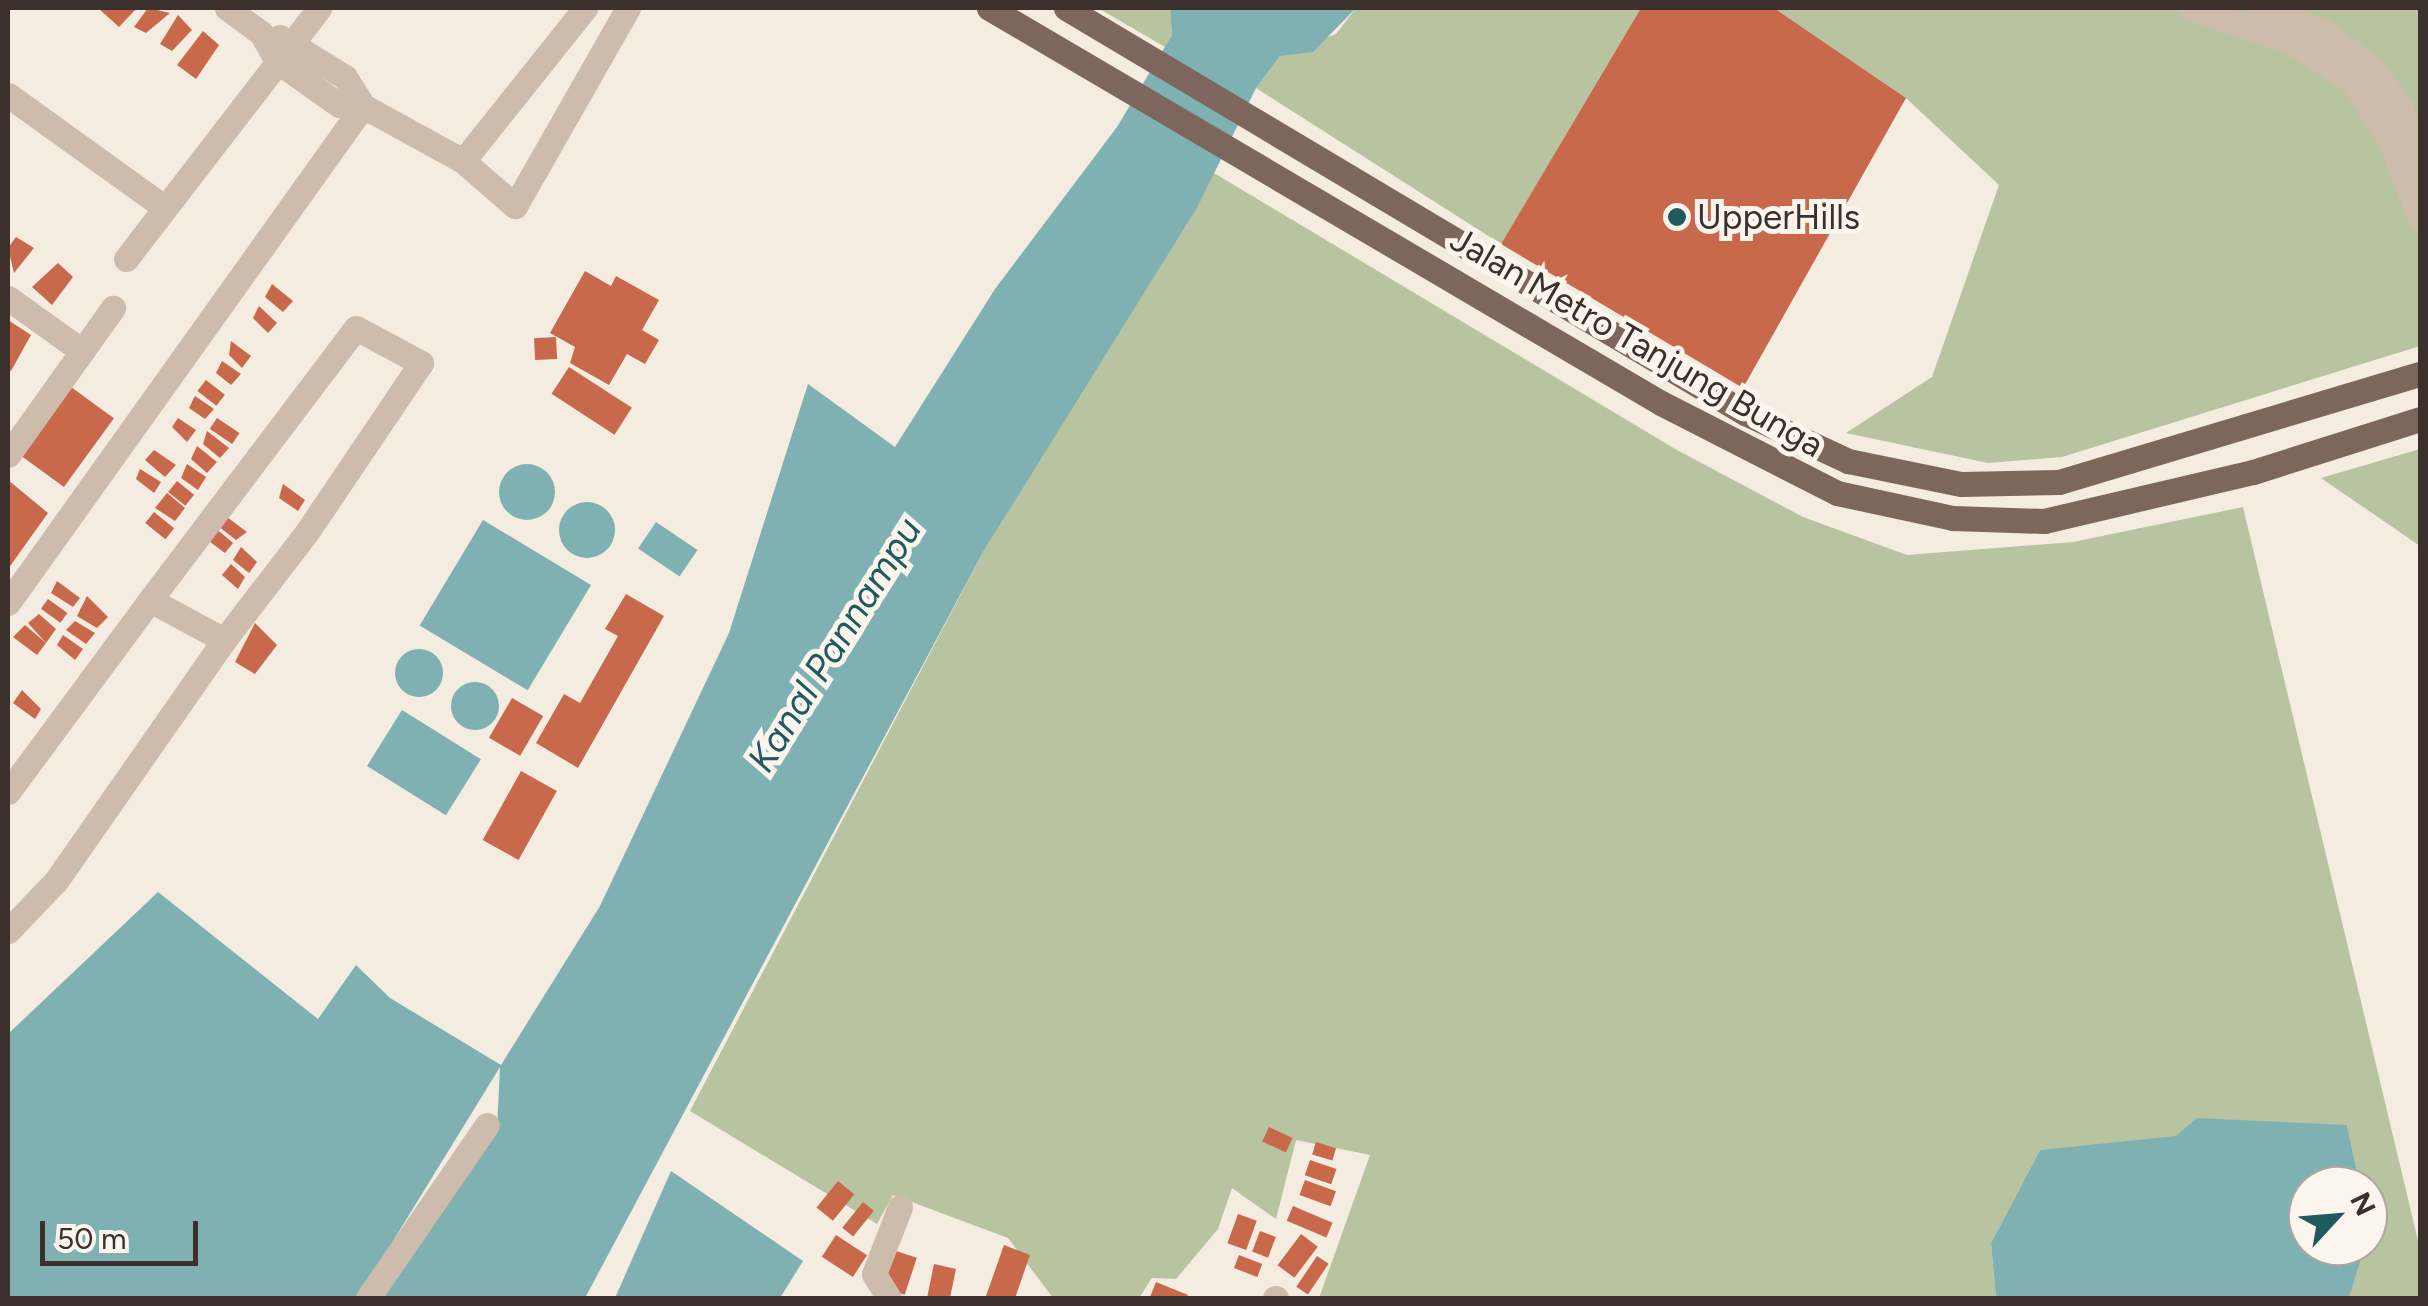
<!DOCTYPE html>
<html>
<head>
<meta charset="utf-8">
<style>
  body { margin:0 }
  #map { position:relative; width:2428px; height:1306px; overflow:hidden; background:#f4ebe1; font-family:Figtree,sans-serif }
  div>[style] { position:absolute }
  [style*='--x'] { left:calc(var(--x)*1px); top:calc(var(--y)*1px); width:calc(var(--w)*1px); rotate:calc(var(--a)*1deg) }
  .green>* { inset:0; background:#b8c4a0 }
  .water>* { inset:0; background:#7fb0b2; transform-origin:0 0 }
  .round { border-radius:50% }
  .building>* { inset:0; background:#c8694b; transform-origin:0 0 }
  .minor>* { height:25px; margin:-12.5px; padding:0 12.5px; transform-origin:12.5px; border-radius:12.5px; background:#cdbbac }
  .major>* { height:25px; margin:-12.5px; padding:0 12.5px; transform-origin:12.5px; border-radius:12.5px; background:#7d675c }
  .dots>* { width:28px; height:28px; translate:-50% -50%; box-sizing:border-box; border:5px solid #fbf5ee; border-radius:50% }
  span { translate:-50% -50%; white-space:nowrap; text-align:center; line-height:1.15; -webkit-text-stroke:10px #fbf5ee; paint-order:stroke }
  .poi-label { font-size:35px; color:#3b302b }
  .left { translate:0 -50%; text-align:left }
  .street-label { font-size:35px; color:#3b302b }
  .water-label { font-size:38px; color:#1f5a5e; font-style:italic }
  .frame { position:absolute; inset:0; border:10px solid #3b302b; pointer-events:none }
  .north { position:absolute; left:2288px; top:1166px; width:100px; height:100px; box-sizing:border-box; background:#fbf5ee; border:2px solid #aea6a0; border-radius:50%; rotate:64deg; font-size:28px; font-weight:700; line-height:40px; text-align:center; color:#3b302b }
  .north::after { content:''; display:block; margin:auto; width:35px; height:45px; background:#1f5a5e; clip-path:polygon(50% 0,100% 100%,50% 72%,0 100%) }
  .scale { position:absolute; left:40px; top:1221px; width:158px; height:45px; box-sizing:border-box; border:5px solid #3b302b; border-top:0; padding-left:12px; font-size:30px; line-height:35px; white-space:nowrap; color:#3b302b; -webkit-text-stroke:8px #fbf5ee; paint-order:stroke }
</style>
</head>
<body>
<div id="map">
  <div class="green">
    <i style="clip-path:polygon(1098px 8px,1170px 8px,1172px 35px,1165px 47px)"></i>
    <i style="clip-path:polygon(1356px 8px,1641px 8px,1501px 244px,1256px 88px,1280px 56px,1336px 34px)"></i>
    <i style="clip-path:polygon(1774px 8px,2420px 8px,2420px 346px,2062px 457px,1988px 463px,1846px 433px,1932px 377px,1999px 185px,1906px 98px)"></i>
    <i style="clip-path:polygon(1214px 173px,1677px 450px,1803px 517px,1907px 555px,2073px 542px,2243px 507px,2420px 1249px,2420px 1298px,2349px 1298px,2369px 1231px,2368px 1186px,2360px 1186px,2347px 1125px,2040px 1150px,1991px 1243px,1996px 1298px,1319px 1298px,1370px 1155px,1296px 1140px,1276px 1219px,1232px 1188px,1218px 1229px,1176px 1279px,1152px 1278px,1139px 1298px,1053px 1298px,1008px 1238px,893px 1195px,877px 1224px,690px 1111px,983px 552px)"></i>
    <i style="clip-path:polygon(2420px 449px,2420px 546px,2321px 478px)"></i>
  </div>
  <div class="water">
    <i style="clip-path:polygon(1170px 8px,1356px 8px,1313px 52px,1280px 56px,1256px 88px,1198px 206px,983px 552px,585px 1298px,381px 1298px,497px 1129px,500px 1067px,358px 1298px,8px 1298px,8px 1034px,158px 892px,318px 1019px,356px 965px,390px 998px,501px 1065px,600px 906px,729px 633px,808px 384px,895px 447px,995px 289px,1117px 127px,1172px 35px)"></i>
    <i class="round" style="left:499px;top:464px;width:56px;height:56px"></i>
    <i class="round" style="left:559px;top:502px;width:56px;height:56px"></i>
    <i style="left:483px;top:520px;width:126px;height:123px;rotate:31deg"></i>
    <i style="left:656px;top:522px;width:50px;height:32px;rotate:34deg"></i>
    <i class="round" style="left:395px;top:649px;width:48px;height:48px"></i>
    <i class="round" style="left:451px;top:682px;width:48px;height:48px"></i>
    <i style="left:402px;top:710px;width:93px;height:66px;rotate:32deg"></i>
    <i style="clip-path:polygon(2197px 1118px,2347px 1125px,2360px 1186px,2308px 1186px,2308px 1246px,2365px 1246px,2349px 1298px,1996px 1298px,1991px 1243px,2040px 1150px,2176px 1136px)"></i>
    <i style="clip-path:polygon(671px 1171px,803px 1261px,780px 1298px,615px 1298px)"></i>
  </div>
  <div class="building">
    <i style="clip-path:polygon(98px 8px,137px 8px,119px 27px)"></i>
    <i style="clip-path:polygon(148px 8px,170px 13px,146px 33px,134px 27px)"></i>
    <i style="clip-path:polygon(1641px 8px,1774px 8px,1906px 98px,1743px 388px,1501px 244px)"></i>
    <i style="clip-path:polygon(178px 15px,192px 30px,172px 51px,160px 44px)"></i>
    <i style="clip-path:polygon(203px 31px,219px 45px,196px 79px,177px 65px)"></i>
    <i style="clip-path:polygon(16px 237px,34px 248px,14px 273px,8px 248px)"></i>
    <i style="clip-path:polygon(58px 263px,73px 277px,52px 305px,32px 287px)"></i>
    <i style="clip-path:polygon(585px 271px,611px 286px,616px 276px,659px 300px,642px 330px,659px 340px,645px 364px,627px 354px,609px 385px,570px 363px,575px 347px,550px 333px)"></i>
    <i style="clip-path:polygon(272px 284px,293px 301px,283px 312px,265px 297px)"></i>
    <i style="clip-path:polygon(259px 306px,277px 323px,268px 333px,253px 318px)"></i>
    <i style="clip-path:polygon(8px 320px,31px 335px,11px 371px,8px 369px)"></i>
    <i style="left:556px;top:337px;width:22px;height:22px;rotate:87deg"></i>
    <i style="clip-path:polygon(231px 341px,251px 356px,242px 368px,229px 355px)"></i>
    <i style="clip-path:polygon(222px 361px,241px 374px,231px 385px,216px 373px)"></i>
    <i style="left:569px;top:367px;width:75px;height:32px;rotate:33deg"></i>
    <i style="left:206px;top:380px;width:24px;height:14px;rotate:38deg"></i>
    <i style="left:71px;top:387px;width:53px;height:85px;rotate:36deg"></i>
    <i style="clip-path:polygon(195px 396px,214px 409px,205px 419px,189px 408px)"></i>
    <i style="clip-path:polygon(178px 418px,196px 430px,187px 442px,172px 427px)"></i>
    <i style="left:217px;top:418px;width:27px;height:13px;rotate:34deg"></i>
    <i style="clip-path:polygon(207px 431px,229px 448px,220px 458px,203px 444px)"></i>
    <i style="clip-path:polygon(197px 446px,217px 462px,207px 473px,191px 459px)"></i>
    <i style="clip-path:polygon(154px 450px,176px 465px,165px 477px,145px 460px)"></i>
    <i style="clip-path:polygon(187px 464px,206px 477px,198px 490px,181px 478px)"></i>
    <i style="clip-path:polygon(140px 469px,161px 482px,154px 493px,136px 479px)"></i>
    <i style="clip-path:polygon(8px 480px,48px 513px,8px 569px)"></i>
    <i style="left:177px;top:481px;width:22px;height:14px;rotate:39deg"></i>
    <i style="clip-path:polygon(283px 484px,305px 500px,298px 511px,279px 498px)"></i>
    <i style="clip-path:polygon(167px 493px,185px 508px,175px 521px,155px 508px)"></i>
    <i style="left:154px;top:512px;width:26px;height:14px;rotate:39deg"></i>
    <i style="clip-path:polygon(223px 514px,247px 532px,236px 540px,218px 526px)"></i>
    <i style="clip-path:polygon(213px 526px,233px 543px,225px 553px,206px 539px)"></i>
    <i style="clip-path:polygon(241px 547px,257px 562px,249px 573px,233px 560px)"></i>
    <i style="clip-path:polygon(231px 564px,245px 577px,238px 589px,222px 575px)"></i>
    <i style="clip-path:polygon(57px 581px,80px 598px,73px 607px,51px 593px)"></i>
    <i style="clip-path:polygon(626px 594px,664px 616px,578px 768px,536px 743px,564px 694px,580px 703px,618px 636px,605px 629px)"></i>
    <i style="clip-path:polygon(87px 596px,108px 617px,97px 628px,77px 616px)"></i>
    <i style="left:48px;top:599px;width:24px;height:12px;rotate:36deg"></i>
    <i style="clip-path:polygon(39px 614px,56px 629px,46px 643px,28px 623px)"></i>
    <i style="clip-path:polygon(75px 621px,95px 633px,86px 644px,66px 630px)"></i>
    <i style="clip-path:polygon(255px 623px,277px 645px,255px 674px,235px 662px)"></i>
    <i style="clip-path:polygon(25px 625px,46px 643px,37px 655px,13px 637px)"></i>
    <i style="clip-path:polygon(63px 635px,83px 649px,75px 660px,57px 645px)"></i>
    <i style="clip-path:polygon(22px 690px,41px 709px,35px 719px,13px 703px)"></i>
    <i style="left:512px;top:698px;width:36px;height:46px;rotate:30deg"></i>
    <i style="left:521px;top:771px;width:41px;height:79px;rotate:29deg"></i>
    <i style="left:1269px;top:1127px;width:26px;height:16px;rotate:25deg"></i>
    <i style="left:1316px;top:1142px;width:21px;height:13px;rotate:17deg"></i>
    <i style="left:1310px;top:1160px;width:28px;height:16px;rotate:19deg"></i>
    <i style="left:1305px;top:1180px;width:33px;height:16px;rotate:20deg"></i>
    <i style="left:838px;top:1181px;width:21px;height:34px;rotate:39deg"></i>
    <i style="left:863px;top:1202px;width:14px;height:33px;rotate:39deg"></i>
    <i style="left:1293px;top:1206px;width:43px;height:16px;rotate:23deg"></i>
    <i style="left:1238px;top:1214px;width:20px;height:31px;rotate:20deg"></i>
    <i style="left:1260px;top:1231px;width:17px;height:22px;rotate:21deg"></i>
    <i style="left:1301px;top:1234px;width:21px;height:39px;rotate:37deg"></i>
    <i style="left:836px;top:1235px;width:37px;height:26px;rotate:33deg"></i>
    <i style="clip-path:polygon(1004px 1245px,1030px 1255px,1015px 1298px,986px 1296px)"></i>
    <i style="left:893px;top:1250px;width:25px;height:39px;rotate:18deg"></i>
    <i style="left:1239px;top:1255px;width:25px;height:14px;rotate:21deg"></i>
    <i style="left:1317px;top:1256px;width:14px;height:37px;rotate:34deg"></i>
    <i style="clip-path:polygon(934px 1264px,956px 1269px,950px 1298px,927px 1298px)"></i>
    <i style="clip-path:polygon(1156px 1282px,1188px 1295px,1186px 1298px,1150px 1297px)"></i>
  </div>
  <div class="minor">
    <i style="--x:227;--y:8;--w:42;--a:36.3"></i>
    <i style="--x:261;--y:33;--w:32;--a:60"></i>
    <i style="--x:277;--y:61;--w:76;--a:35.4"></i>
    <i style="--x:339;--y:105;--w:24;--a:2"></i>
    <i style="--x:363;--y:106;--w:114;--a:28.8"></i>
    <i style="--x:463;--y:161;--w:196;--a:-51.4"></i>
    <i style="--x:2190;--y:8;--w:103;--a:18.1"></i>
    <i style="--x:2288;--y:40;--w:77;--a:32.9"></i>
    <i style="--x:2353;--y:82;--w:69;--a:57.5"></i>
    <i style="--x:2390;--y:140;--w:84;--a:69"></i>
    <i style="--x:2259;--y:8;--w:66;--a:19.5"></i>
    <i style="--x:2321;--y:30;--w:64;--a:36.7"></i>
    <i style="--x:2372;--y:68;--w:48;--a:54.3"></i>
    <i style="--x:2400;--y:107;--w:59;--a:70.3"></i>
    <i style="--x:280;--y:37;--w:76;--a:31.6"></i>
    <i style="--x:345;--y:77;--w:34;--a:58"></i>
    <i style="--x:8;--y:95;--w:193;--a:35.7"></i>
    <i style="--x:463;--y:161;--w:69;--a:40.9"></i>
    <i style="--x:515;--y:206;--w:228;--a:-60.3"></i>
    <i style="--x:126;--y:259;--w:317;--a:-52.4"></i>
    <i style="--x:8;--y:298;--w:91;--a:35.6"></i>
    <i style="--x:356;--y:328;--w:74;--a:28.3"></i>
    <i style="--x:421;--y:363;--w:204;--a:124"></i>
    <i style="--x:307;--y:532;--w:136;--a:127.5"></i>
    <i style="--x:224;--y:640;--w:84;--a:-151.6"></i>
    <i style="--x:150;--y:600;--w:341;--a:-52.9"></i>
    <i style="--x:8;--y:455;--w:181;--a:-54.5"></i>
    <i style="--x:8;--y:603;--w:611;--a:-54.46"></i>
    <i style="--x:8;--y:792;--w:239;--a:-53.5"></i>
    <i style="--x:8;--y:931;--w:69;--a:-46.2"></i>
    <i style="--x:56;--y:881;--w:294;--a:-55.1"></i>
    <i style="--x:368;--y:1298;--w:210;--a:-55.5"></i>
    <i style="--x:889;--y:1298;--w:28;--a:-122"></i>
    <i style="--x:874;--y:1274;--w:72;--a:-68.8"></i>
    <i style="--x:1275;--y:1298;--w:1;--a:0"></i>
  </div>
  <div class="major">
    <i style="--x:989;--y:8;--w:779;--a:30.45"></i>
    <i style="--x:1661;--y:403;--w:198;--a:27.1"></i>
    <i style="--x:1837;--y:493;--w:119;--a:12.2"></i>
    <i style="--x:1953;--y:518;--w:91;--a:1.9"></i>
    <i style="--x:2044;--y:521;--w:215;--a:-13.2"></i>
    <i style="--x:2253;--y:472;--w:175;--a:-17.6"></i>
    <i style="--x:1066;--y:8;--w:791;--a:30.81"></i>
    <i style="--x:1745;--y:413;--w:114;--a:25"></i>
    <i style="--x:1848;--y:461;--w:115;--a:11.5"></i>
    <i style="--x:1961;--y:484;--w:98;--a:-1.2"></i>
    <i style="--x:2059;--y:482;--w:377;--a:-16.7"></i>
  </div>
  <div class="dots">
    <i style="left:1677px;top:217px;background:#1f5a5e"></i>
  </div>
  <div class="poi-label">
    <span class="left" style="left:1697px;top:217px">UpperHills</span>
  </div>
  <div class="street-label">
    <span style="left:1637px;top:342px;rotate:30deg">Jalan Metro Tanjung Bunga</span>
  </div>
  <div class="water-label">
    <span style="left:835px;top:645px;rotate:-58deg">Kanal Pannampu</span>
  </div>
  <div class="frame"></div>
  <div class="north">N</div>
  <div class="scale">50 m</div>
</div>
</body>
</html>
